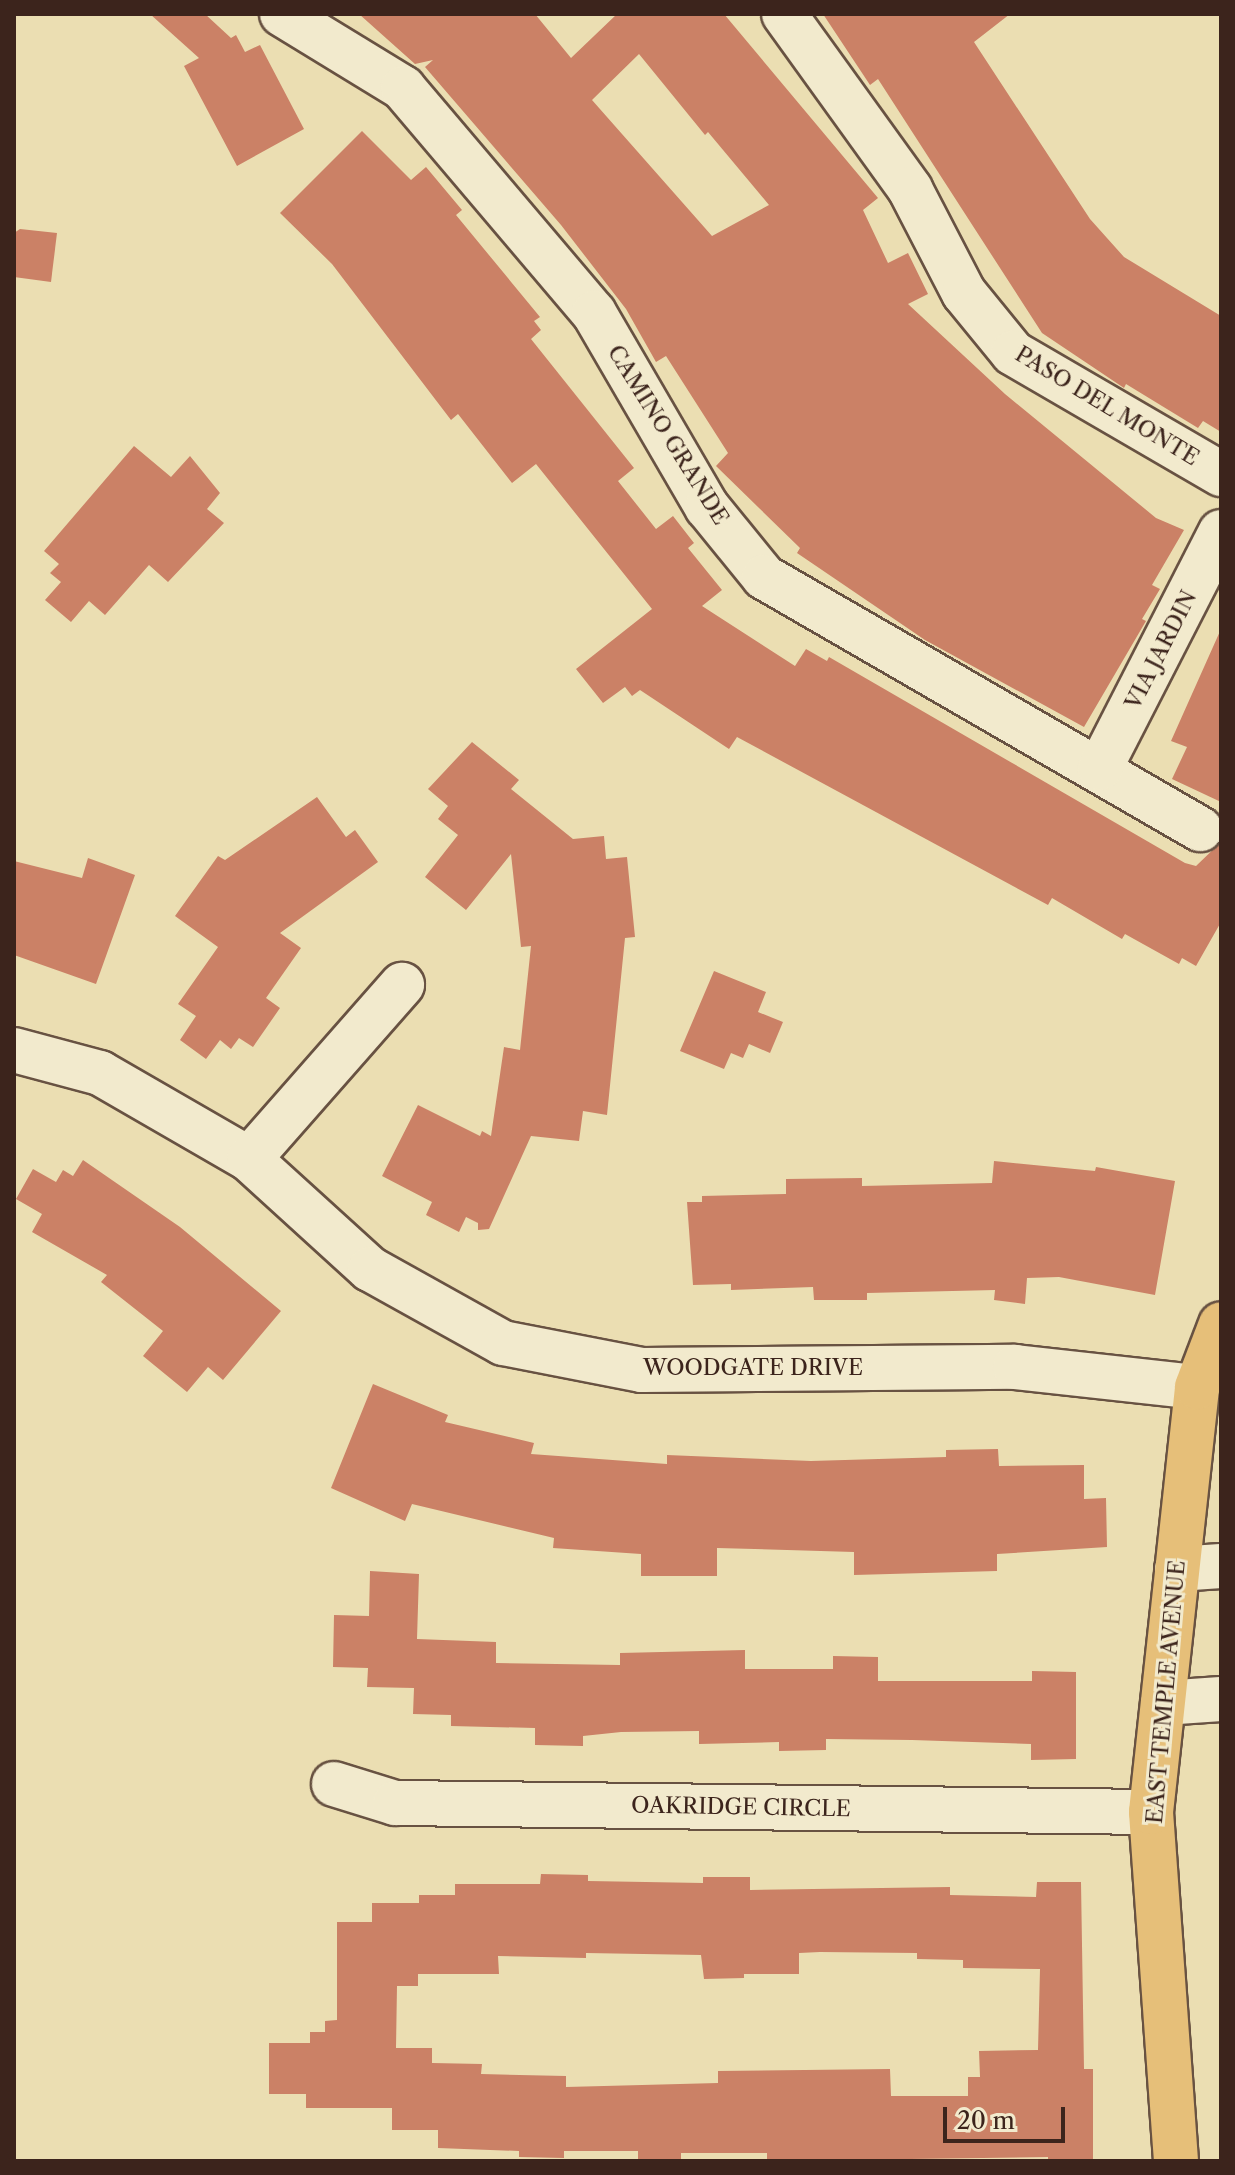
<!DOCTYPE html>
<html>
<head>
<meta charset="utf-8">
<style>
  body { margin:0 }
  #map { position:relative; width:1235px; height:2175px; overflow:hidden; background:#ebdeb2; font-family:"Libre Caslon Text",serif }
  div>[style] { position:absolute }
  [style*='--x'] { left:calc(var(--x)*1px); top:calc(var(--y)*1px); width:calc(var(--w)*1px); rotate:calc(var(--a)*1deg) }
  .building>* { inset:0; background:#cb8166 }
  .roads { filter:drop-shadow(2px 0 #685242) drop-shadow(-2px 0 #685242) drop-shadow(0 2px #685242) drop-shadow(0 -2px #685242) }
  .minor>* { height:44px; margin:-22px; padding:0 22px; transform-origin:22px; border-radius:22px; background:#f2eacd }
  .major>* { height:44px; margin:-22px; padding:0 22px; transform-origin:22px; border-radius:22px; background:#e6bf79 }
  span { translate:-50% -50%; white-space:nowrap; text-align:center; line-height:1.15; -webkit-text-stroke:6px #f2eacd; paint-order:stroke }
  .street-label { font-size:22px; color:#3c241c }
  .frame { position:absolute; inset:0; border:16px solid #3c241c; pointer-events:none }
  .scale { position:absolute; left:943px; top:2107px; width:122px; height:36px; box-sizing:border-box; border:4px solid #3c241c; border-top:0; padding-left:10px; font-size:24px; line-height:28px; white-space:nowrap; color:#3c241c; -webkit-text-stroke:6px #f2eacd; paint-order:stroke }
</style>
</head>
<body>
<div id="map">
  <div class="building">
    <i style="clip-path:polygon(150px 14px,205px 14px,231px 38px,236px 35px,245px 52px,260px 45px,304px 129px,237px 166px,184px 66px,199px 58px)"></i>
    <i style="clip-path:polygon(evenodd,359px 14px,535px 14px,571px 58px,617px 14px,724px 14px,878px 198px,863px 210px,888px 263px,908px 253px,928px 294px,908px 304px,1005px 394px,1156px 518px,1184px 530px,1152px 585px,1160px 589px,1142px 619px,1146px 621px,1084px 727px,925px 640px,797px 553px,800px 548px,716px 466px,728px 453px,666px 356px,656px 362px,626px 309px,561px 225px,425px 67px,433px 60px,415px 64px,359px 14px,639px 54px,705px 135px,708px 132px,769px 205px,712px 236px,592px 100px,639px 54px)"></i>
    <i style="clip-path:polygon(823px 14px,1010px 14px,974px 42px,1090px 219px,1124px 257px,1221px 316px,1221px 432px,1203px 421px,1198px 428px,1126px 384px,1124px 388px,1042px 333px,878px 79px,870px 85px)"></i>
    <i style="clip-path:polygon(362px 131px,411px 180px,426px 167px,462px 210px,456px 215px,540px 317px,534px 321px,541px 330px,531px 339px,634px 468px,618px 481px,656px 529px,673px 516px,694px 543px,688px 548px,722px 590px,702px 606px,795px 666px,806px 649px,827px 661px,829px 657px,1185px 863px,1196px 866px,1221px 842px,1221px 922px,1196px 966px,1182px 958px,1179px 964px,1125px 934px,1122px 939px,1052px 898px,1048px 905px,737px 737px,729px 749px,640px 690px,632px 696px,625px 687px,603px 703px,576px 669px,652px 609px,536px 464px,512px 483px,458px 414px,451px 420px,332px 264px,280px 213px)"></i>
    <i style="clip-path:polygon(20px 229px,57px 233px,51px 282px,14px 277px,14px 233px)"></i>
    <i style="clip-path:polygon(134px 446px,171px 477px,190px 456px,220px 493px,207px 509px,224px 523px,168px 582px,149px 565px,105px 615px,89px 601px,71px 622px,45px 600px,61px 582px,50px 573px,59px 564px,44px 551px)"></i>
    <i style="clip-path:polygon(1221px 629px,1221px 802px,1172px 779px,1187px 747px,1171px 741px)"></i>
    <i style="clip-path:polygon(472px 742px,519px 780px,511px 789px,573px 839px,604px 836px,606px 859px,627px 857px,635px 937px,625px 938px,607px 1115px,583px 1111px,579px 1141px,531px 1136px,489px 1229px,478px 1230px,478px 1223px,466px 1217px,459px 1232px,426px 1215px,432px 1202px,382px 1176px,418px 1105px,480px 1136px,482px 1131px,491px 1136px,504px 1047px,520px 1050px,531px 946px,521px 947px,511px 854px,466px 910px,425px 877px,458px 835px,438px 819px,448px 806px,428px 789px)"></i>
    <i style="clip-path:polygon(317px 797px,346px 837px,355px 830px,378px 862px,280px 933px,301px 948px,266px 998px,280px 1008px,253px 1047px,239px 1038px,231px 1049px,220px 1040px,206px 1059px,180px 1040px,196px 1016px,178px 1004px,218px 947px,175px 916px,218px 856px,225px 860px)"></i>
    <i style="clip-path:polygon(88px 858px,135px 875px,96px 984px,14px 955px,14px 861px,82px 878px)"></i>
    <i style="clip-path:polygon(714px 971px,766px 992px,758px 1012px,783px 1022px,770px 1053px,749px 1044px,743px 1058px,731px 1053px,724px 1069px,680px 1051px)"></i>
    <i style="clip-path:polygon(83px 1160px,180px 1227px,281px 1311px,223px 1380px,208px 1367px,187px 1392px,143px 1356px,163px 1331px,101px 1282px,107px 1275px,32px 1232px,42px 1214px,16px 1199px,33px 1169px,56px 1182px,63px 1170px,73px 1176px)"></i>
    <i style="clip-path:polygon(994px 1161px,1095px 1171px,1096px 1167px,1175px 1181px,1155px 1295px,1059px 1277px,1027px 1278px,1025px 1304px,994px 1300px,995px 1290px,867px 1293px,867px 1300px,814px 1300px,813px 1287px,731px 1290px,731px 1284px,693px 1285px,687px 1202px,702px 1202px,702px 1196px,786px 1194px,786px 1179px,862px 1178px,862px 1186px,992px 1183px)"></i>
    <i style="clip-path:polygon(373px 1384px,448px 1415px,445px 1422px,534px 1443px,531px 1454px,667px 1464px,667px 1455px,811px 1461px,946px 1457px,946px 1450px,998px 1449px,999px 1466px,1084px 1465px,1084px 1499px,1106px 1498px,1107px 1547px,997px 1554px,997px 1571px,854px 1575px,854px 1552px,717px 1548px,717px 1576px,641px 1576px,641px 1554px,553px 1548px,554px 1538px,412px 1504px,405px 1521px,331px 1488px)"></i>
    <i style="clip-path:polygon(370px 1571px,419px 1574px,417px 1639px,496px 1642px,496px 1663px,620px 1665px,620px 1653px,745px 1650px,745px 1669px,833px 1669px,833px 1656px,878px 1657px,878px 1681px,1032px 1681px,1032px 1671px,1076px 1672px,1076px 1759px,1031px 1760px,1031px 1744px,912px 1740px,826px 1739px,826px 1750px,779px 1751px,779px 1742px,699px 1744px,699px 1731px,621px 1732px,583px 1736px,583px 1746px,535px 1745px,535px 1728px,451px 1726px,451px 1715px,413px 1714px,414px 1688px,367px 1687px,368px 1668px,333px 1667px,334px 1615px,369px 1616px)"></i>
    <i style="clip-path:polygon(evenodd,541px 1874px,588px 1875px,588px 1881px,703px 1883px,703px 1877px,750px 1877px,750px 1890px,950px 1887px,950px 1895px,1036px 1897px,1037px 1882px,1081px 1882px,1084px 2069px,1093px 2069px,1093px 2161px,1048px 2161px,1048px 2157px,767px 2161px,767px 2153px,681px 2153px,681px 2161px,638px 2161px,638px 2151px,564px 2151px,564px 2158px,519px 2157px,519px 2151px,438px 2148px,438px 2130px,392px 2130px,392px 2108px,306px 2108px,306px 2094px,269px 2094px,269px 2043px,310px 2043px,310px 2032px,325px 2032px,325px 2021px,337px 2020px,337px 1922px,372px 1922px,372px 1903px,419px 1903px,419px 1895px,455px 1895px,455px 1884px,540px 1884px,541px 1874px,820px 1952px,917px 1953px,917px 1959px,963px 1960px,963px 1968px,1040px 1969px,1038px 2050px,979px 2051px,980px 2077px,968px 2077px,968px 2096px,891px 2096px,890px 2069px,718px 2071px,718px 2083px,566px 2087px,566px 2076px,481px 2074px,482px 2064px,432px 2063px,432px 2048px,396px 2048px,397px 1986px,418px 1986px,418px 1974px,499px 1974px,498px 1956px,586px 1958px,586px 1953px,701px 1955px,704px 1979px,744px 1978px,744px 1974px,799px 1974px,799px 1953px,820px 1952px)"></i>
  </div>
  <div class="roads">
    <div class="minor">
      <i style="--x:282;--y:14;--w:142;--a:31.4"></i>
      <i style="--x:403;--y:88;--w:295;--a:49.7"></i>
      <i style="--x:594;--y:313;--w:225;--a:59.8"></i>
      <i style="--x:707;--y:507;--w:90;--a:50.8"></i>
      <i style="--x:764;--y:577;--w:504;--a:30.03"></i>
      <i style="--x:784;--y:14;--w:216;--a:54.2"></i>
      <i style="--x:910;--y:189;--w:117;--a:62.6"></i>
      <i style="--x:964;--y:293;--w:77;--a:50.8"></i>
      <i style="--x:1013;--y:353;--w:241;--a:30.2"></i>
      <i style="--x:1100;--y:768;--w:265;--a:-62.9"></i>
      <i style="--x:14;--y:1050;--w:89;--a:15"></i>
      <i style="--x:100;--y:1073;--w:172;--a:30"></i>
      <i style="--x:249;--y:1159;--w:164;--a:42.3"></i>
      <i style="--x:370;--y:1269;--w:152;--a:29.1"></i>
      <i style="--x:503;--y:1343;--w:142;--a:11"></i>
      <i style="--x:642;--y:1370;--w:373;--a:-0.5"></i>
      <i style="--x:1015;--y:1367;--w:183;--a:6.3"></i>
      <i style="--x:249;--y:1159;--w:232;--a:-48.7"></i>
      <i style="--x:1177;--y:1569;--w:44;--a:-3.9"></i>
      <i style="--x:1163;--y:1703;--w:58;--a:-3.9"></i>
      <i style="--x:334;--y:1784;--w:64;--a:17.3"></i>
      <i style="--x:395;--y:1803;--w:756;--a:0.68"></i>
    </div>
    <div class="major">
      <i style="--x:1176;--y:2161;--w:350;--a:-94.1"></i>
      <i style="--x:1151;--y:1812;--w:427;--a:-83.8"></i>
      <i style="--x:1197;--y:1387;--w:67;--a:-69.1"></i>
    </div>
  </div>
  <div class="street-label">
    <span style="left:1107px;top:406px;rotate:31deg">PASO DEL MONTE</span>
    <span style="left:668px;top:435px;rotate:58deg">CAMINO GRANDE</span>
    <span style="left:1161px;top:650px;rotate:-63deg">VIA JARDIN</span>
    <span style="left:753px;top:1368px">WOODGATE DRIVE</span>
    <span style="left:1166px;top:1692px;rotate:-85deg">EAST TEMPLE AVENUE</span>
    <span style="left:741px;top:1807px;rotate:1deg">OAKRIDGE CIRCLE</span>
  </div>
  <div class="frame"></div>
  <div class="scale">20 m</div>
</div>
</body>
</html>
